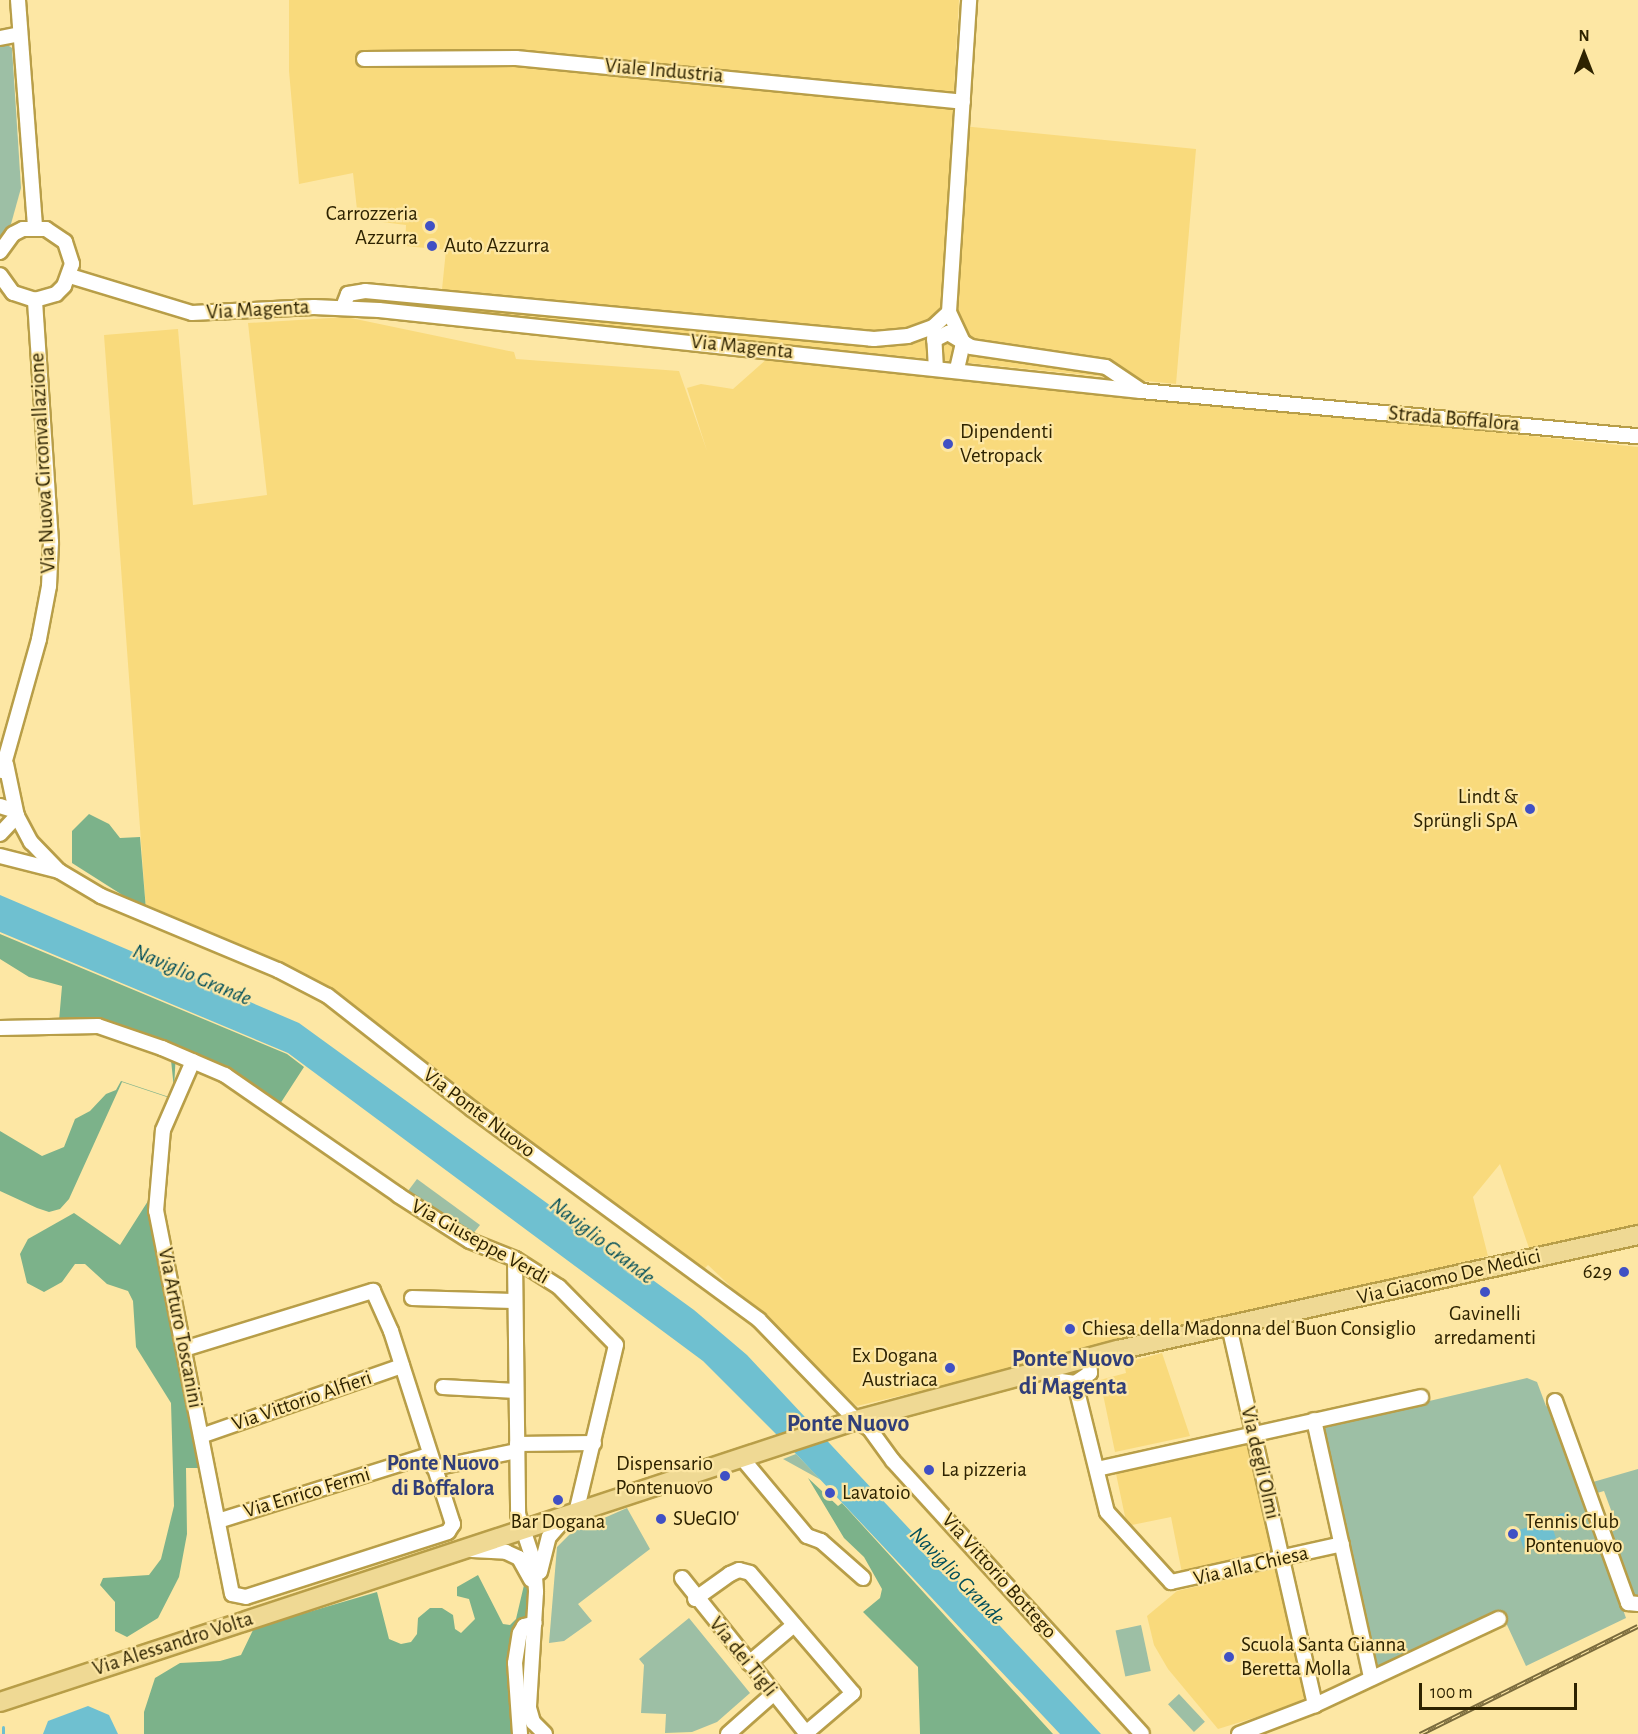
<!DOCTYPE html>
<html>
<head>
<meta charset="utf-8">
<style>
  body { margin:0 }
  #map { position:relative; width:1638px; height:1734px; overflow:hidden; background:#fde7a4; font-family:"Alegreya Sans",sans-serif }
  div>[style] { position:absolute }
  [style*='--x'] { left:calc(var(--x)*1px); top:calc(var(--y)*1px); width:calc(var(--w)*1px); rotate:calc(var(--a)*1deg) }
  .built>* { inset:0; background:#f9da7c }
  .green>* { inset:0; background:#9dbfa5; transform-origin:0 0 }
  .forest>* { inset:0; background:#7cb28a }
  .water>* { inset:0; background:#6fc0d0; transform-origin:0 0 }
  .round { border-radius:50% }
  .stream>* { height:3px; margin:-1.5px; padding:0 1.5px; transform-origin:1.5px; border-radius:1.5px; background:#6fc0d0 }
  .roads { filter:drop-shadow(2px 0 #b89e48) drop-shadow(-2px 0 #b89e48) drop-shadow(0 2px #b89e48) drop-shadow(0 -2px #b89e48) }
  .minor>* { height:14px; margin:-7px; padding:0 7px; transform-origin:7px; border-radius:7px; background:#fff }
  .major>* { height:18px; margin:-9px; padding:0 9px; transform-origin:9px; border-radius:9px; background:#efd994 }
  .rail>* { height:5px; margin-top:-2.5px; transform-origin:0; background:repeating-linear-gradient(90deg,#fde7a4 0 9px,#7a6b3c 0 18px); box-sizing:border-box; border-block:2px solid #7a6b3c }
  .dots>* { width:16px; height:16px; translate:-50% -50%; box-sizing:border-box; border:3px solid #fde7a4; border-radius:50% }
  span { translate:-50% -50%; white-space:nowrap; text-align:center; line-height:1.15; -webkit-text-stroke:4.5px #fde7a4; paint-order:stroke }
  .street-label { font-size:21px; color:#2e2300 }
  .poi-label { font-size:21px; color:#2e2300 }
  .right { translate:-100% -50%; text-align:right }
  .left { translate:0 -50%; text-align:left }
  .water-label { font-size:22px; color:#014e59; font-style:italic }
  .neighbourhood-label { font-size:22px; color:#313e78; font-weight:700 }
  .quarter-label { font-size:24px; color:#313e78; font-weight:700 }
  .north { position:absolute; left:1554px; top:24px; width:60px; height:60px; -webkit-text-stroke:4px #fde7a4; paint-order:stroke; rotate:0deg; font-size:16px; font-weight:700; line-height:24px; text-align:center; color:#2e2300 }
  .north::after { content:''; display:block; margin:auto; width:21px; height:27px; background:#2e2300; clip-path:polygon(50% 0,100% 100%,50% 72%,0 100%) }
  .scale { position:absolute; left:1419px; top:1683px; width:158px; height:27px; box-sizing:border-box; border:3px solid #2e2300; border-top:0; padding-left:8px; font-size:18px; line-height:21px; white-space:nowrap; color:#2e2300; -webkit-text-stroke:4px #fde7a4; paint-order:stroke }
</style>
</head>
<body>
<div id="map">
  <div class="built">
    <i style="clip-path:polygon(289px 0,959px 0,952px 125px,1196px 149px,1176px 384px,440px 309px,446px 250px,405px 246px,406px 225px,358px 219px,353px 173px,299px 184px,289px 71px)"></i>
    <i style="clip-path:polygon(346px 317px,514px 352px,516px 359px,679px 371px,707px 451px,687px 388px,701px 384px,733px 389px,768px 358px,1638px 447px,1638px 1225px,1529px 1248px,1500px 1164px,1473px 1197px,1488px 1256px,857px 1406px,708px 1265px,703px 1270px,636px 1224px,327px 991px,146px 910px,104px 335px,178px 329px,193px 505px,267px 495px,248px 323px)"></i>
    <i style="clip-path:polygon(1162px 1353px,1190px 1436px,1115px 1452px,1100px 1380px,1126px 1373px,1124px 1363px)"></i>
    <i style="clip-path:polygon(1248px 1439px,1273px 1552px,1182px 1573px,1171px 1517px,1127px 1526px,1115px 1469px)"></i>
    <i style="clip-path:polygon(1276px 1568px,1307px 1696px,1305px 1702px,1218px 1729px,1168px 1669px,1154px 1645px,1147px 1616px,1177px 1591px)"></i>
  </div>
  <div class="green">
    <i style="clip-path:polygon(6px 44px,12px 48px,21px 188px,11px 224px,0 239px,0 45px)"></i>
    <i style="clip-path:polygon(417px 1179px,480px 1225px,472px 1235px,405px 1195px)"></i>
    <i style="clip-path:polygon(1527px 1378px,1537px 1382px,1546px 1406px,1552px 1409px,1626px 1618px,1526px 1666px,1501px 1612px,1378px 1667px,1323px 1426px)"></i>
    <i style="clip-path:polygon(796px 1454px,821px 1480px,783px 1459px)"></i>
    <i style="clip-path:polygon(1638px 1469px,1638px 1596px,1634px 1599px,1611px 1532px,1618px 1529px,1604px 1491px,1597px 1493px,1593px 1482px)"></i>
    <i style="clip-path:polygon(627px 1508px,650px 1549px,578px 1604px,592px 1621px,564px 1641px,549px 1643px,557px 1547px,572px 1532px)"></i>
    <i style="clip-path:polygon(689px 1618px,750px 1693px,717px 1722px,692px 1732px,665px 1733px,666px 1714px,641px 1713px,644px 1665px,639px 1659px)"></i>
    <i style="left:1141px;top:1625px;width:47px;height:26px;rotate:78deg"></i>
    <i style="left:1179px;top:1694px;width:38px;height:15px;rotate:47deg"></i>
  </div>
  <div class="forest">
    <i style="clip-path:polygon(89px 814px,109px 824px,120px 838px,140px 837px,146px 910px,72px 863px,72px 831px)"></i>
    <i style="clip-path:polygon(0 934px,287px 1054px,304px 1067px,280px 1104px,256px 1087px,176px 1051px,174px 1089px,170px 1098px,122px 1082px,69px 1199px,60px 1209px,49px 1212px,37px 1208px,0 1191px,0 1131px,42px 1156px,64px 1147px,75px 1119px,90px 1111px,106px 1094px,116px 1090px,121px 1081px,169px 1097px,174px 1089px,171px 1060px,154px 1049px,97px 1030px,0 1032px,59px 1021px,62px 986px,29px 977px,0 959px)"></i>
    <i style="clip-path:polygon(148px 1201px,205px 1468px,186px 1468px,187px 1534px,179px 1577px,158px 1618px,127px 1637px,115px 1631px,115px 1602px,100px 1585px,103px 1578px,149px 1575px,161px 1559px,174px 1506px,171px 1403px,136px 1347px,133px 1301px,128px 1291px,107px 1284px,85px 1264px,75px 1264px,62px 1282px,44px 1292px,27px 1283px,20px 1254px,28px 1239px,74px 1213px,120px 1245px)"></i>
    <i style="clip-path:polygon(808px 1478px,838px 1506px,842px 1503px,1053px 1734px,920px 1734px,918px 1667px,863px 1612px,880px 1598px,882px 1589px,864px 1557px,844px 1538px)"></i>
    <i style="clip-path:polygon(478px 1575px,503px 1624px,510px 1625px,516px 1619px,524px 1585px,529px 1588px,528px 1620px,518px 1629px,522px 1728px,530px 1734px,144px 1734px,144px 1712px,155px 1678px,180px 1663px,220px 1661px,241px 1655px,254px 1628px,377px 1592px,389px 1639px,401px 1644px,411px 1642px,417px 1634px,418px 1618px,430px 1608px,442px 1608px,453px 1615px,455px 1629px,461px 1633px,475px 1619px,469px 1599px,457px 1596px,457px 1587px)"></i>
  </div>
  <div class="water">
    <i style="clip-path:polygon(0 895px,299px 1023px,694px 1310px,747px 1355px,1101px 1734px,1060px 1734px,799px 1457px,703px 1361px,288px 1053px,0 932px)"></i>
    <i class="round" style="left:1555px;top:1513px;width:18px;height:18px"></i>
    <i style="left:1550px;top:1520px;width:19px;height:34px;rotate:72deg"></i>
    <i style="clip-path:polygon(88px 1706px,109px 1715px,118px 1734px,43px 1734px,48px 1721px)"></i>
  </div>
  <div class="stream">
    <i style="--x:3;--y:1727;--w:7;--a:90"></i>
  </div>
  <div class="roads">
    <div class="minor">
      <i style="--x:18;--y:0;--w:228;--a:85.7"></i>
      <i style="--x:0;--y:38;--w:20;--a:-11"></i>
      <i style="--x:364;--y:59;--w:152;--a:-0.4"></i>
      <i style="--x:516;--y:58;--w:449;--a:5.6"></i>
      <i style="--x:0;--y:252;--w:22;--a:-54"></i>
      <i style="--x:13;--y:234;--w:11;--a:-27"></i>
      <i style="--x:23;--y:229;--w:23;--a:0"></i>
      <i style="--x:46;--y:229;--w:23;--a:34"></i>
      <i style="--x:65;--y:242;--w:23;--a:72"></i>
      <i style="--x:72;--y:264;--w:23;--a:110"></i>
      <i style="--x:64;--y:286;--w:11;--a:135"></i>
      <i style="--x:56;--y:294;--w:22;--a:164"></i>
      <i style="--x:35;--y:300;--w:23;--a:-162"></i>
      <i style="--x:13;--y:293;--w:22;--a:-126"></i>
      <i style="--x:70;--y:276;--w:127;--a:16.9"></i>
      <i style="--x:192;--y:313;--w:122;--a:-2.8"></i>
      <i style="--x:314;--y:307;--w:65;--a:2.6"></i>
      <i style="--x:379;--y:310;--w:766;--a:6.07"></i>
      <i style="--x:1141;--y:391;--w:499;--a:5.2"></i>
      <i style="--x:343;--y:307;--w:14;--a:-69"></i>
      <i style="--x:348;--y:294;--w:17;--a:-10"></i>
      <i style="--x:365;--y:291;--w:511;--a:5.39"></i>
      <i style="--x:874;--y:339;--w:34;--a:-5"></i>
      <i style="--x:908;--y:336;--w:27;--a:-20"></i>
      <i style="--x:933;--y:327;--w:22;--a:-43"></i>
      <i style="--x:934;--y:332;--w:35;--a:87"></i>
      <i style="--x:934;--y:340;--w:16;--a:-27"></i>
      <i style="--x:948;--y:333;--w:27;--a:31"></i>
      <i style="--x:971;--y:347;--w:136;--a:8.4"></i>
      <i style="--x:1106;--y:367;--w:40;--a:34"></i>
      <i style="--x:957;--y:369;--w:28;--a:-77"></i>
      <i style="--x:963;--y:342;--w:33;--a:-115"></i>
      <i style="--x:949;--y:312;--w:313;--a:-86.3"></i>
      <i style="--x:6;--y:764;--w:53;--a:78.1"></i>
      <i style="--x:17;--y:816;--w:30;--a:62"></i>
      <i style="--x:31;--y:842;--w:40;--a:46"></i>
      <i style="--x:59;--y:871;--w:49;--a:30.8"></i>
      <i style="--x:101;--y:896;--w:192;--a:22.7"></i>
      <i style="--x:278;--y:970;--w:56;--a:27.5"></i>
      <i style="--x:328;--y:996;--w:183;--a:38.1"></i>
      <i style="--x:472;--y:1109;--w:356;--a:36.3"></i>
      <i style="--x:759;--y:1320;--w:139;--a:45.9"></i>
      <i style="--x:856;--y:1420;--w:15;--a:32"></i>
      <i style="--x:869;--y:1428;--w:41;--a:54"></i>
      <i style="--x:893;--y:1461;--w:369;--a:47.6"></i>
      <i style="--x:2;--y:771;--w:137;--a:-74.3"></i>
      <i style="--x:39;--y:639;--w:54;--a:-79.3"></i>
      <i style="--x:49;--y:586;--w:44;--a:-87.4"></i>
      <i style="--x:51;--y:542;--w:243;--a:-93.8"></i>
      <i style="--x:0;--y:806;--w:16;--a:18"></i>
      <i style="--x:0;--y:834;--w:25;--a:-47"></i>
      <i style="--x:0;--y:856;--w:61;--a:14.3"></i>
      <i style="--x:0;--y:1028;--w:98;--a:-1.2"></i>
      <i style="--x:98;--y:1026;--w:68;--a:19"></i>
      <i style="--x:162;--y:1048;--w:69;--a:23.2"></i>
      <i style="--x:225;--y:1075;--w:211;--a:34.7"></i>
      <i style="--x:398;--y:1195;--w:85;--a:32.6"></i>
      <i style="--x:470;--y:1241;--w:48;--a:21.8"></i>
      <i style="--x:515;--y:1259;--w:52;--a:32.5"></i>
      <i style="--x:559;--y:1287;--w:81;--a:45.5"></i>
      <i style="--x:616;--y:1345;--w:169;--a:103.4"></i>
      <i style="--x:515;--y:1259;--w:255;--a:89.3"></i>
      <i style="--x:518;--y:1514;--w:51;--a:71.6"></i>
      <i style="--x:534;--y:1562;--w:30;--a:86"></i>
      <i style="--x:536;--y:1592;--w:116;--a:93.5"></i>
      <i style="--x:529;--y:1708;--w:15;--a:74"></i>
      <i style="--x:533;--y:1722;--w:17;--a:45"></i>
      <i style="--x:412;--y:1298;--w:101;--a:1.7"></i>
      <i style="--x:1229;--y:1326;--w:389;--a:77.2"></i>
      <i style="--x:184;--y:1349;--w:198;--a:-17.1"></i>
      <i style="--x:373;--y:1291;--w:44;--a:65.8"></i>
      <i style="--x:391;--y:1331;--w:203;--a:72.2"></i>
      <i style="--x:453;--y:1524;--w:9;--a:122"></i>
      <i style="--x:448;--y:1532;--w:212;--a:162.2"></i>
      <i style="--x:246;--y:1597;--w:14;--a:-168"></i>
      <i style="--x:232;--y:1594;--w:390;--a:-101.2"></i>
      <i style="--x:156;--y:1211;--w:81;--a:-85.1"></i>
      <i style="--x:163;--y:1130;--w:75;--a:-66.5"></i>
      <i style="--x:1049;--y:1368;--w:13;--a:67"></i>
      <i style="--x:1054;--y:1380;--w:21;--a:8"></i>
      <i style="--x:1075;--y:1383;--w:18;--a:-34"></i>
      <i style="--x:1090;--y:1373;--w:15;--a:-94"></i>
      <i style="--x:1075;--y:1383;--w:133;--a:76.1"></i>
      <i style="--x:1107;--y:1512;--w:95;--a:47.6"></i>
      <i style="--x:1171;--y:1582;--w:175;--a:-12.5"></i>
      <i style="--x:443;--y:1387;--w:73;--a:3.1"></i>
      <i style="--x:1555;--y:1401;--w:215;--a:70.1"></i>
      <i style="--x:1628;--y:1603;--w:10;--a:6"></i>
      <i style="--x:1314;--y:1420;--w:264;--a:77.5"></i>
      <i style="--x:201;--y:1436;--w:213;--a:-19.2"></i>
      <i style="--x:517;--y:1444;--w:77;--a:-0.7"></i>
      <i style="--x:741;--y:1457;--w:103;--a:50.1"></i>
      <i style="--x:807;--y:1536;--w:15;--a:20"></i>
      <i style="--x:821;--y:1541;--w:56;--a:41.4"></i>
      <i style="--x:434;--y:1468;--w:85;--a:-11.6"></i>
      <i style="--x:1097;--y:1469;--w:332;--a:-12.5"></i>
      <i style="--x:218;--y:1521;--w:221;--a:-17.4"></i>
      <i style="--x:472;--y:1550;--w:34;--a:3"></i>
      <i style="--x:506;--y:1552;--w:14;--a:25"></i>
      <i style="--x:519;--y:1558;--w:25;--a:61"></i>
      <i style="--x:540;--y:1572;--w:36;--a:-76"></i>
      <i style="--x:549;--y:1537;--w:28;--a:-49"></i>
      <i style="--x:682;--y:1578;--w:200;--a:51.3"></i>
      <i style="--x:695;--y:1599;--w:43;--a:-35.5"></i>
      <i style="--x:730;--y:1574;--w:10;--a:-24"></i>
      <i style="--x:739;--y:1570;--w:11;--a:15"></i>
      <i style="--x:750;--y:1573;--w:158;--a:49.4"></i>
      <i style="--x:853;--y:1693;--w:62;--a:139.6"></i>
      <i style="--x:749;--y:1663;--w:59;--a:-40.2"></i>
      <i style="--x:520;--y:1734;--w:71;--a:-94"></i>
      <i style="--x:515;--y:1663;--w:30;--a:-81"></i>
      <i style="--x:520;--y:1633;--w:8;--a:-60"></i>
      <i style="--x:524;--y:1626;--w:11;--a:-15"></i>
      <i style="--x:728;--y:1734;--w:60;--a:-41.6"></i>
      <i style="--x:1239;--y:1734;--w:81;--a:-20.9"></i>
      <i style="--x:1315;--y:1705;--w:203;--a:-25.1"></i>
    </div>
    <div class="major">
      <i style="--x:0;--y:1702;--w:901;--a:-18.23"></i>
      <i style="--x:856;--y:1420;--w:271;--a:-15"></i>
      <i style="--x:1118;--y:1350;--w:533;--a:-12.47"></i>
    </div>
  </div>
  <div class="rail">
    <i style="--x:1420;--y:1734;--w:243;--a:-26.4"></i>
  </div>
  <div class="dots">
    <i style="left:430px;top:226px;background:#4050c4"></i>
    <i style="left:432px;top:246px;background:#4050c4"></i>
    <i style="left:948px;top:444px;background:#4050c4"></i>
    <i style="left:1530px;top:809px;background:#4050c4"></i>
    <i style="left:1624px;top:1272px;background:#4050c4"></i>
    <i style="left:1485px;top:1292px;background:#4050c4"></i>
    <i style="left:1070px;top:1329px;background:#4050c4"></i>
    <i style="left:950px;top:1368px;background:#4050c4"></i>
    <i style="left:929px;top:1470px;background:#4050c4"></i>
    <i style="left:725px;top:1476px;background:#4050c4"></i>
    <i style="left:830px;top:1493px;background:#4050c4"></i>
    <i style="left:558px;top:1500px;background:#4050c4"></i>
    <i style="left:661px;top:1519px;background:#4050c4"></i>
    <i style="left:1513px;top:1534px;background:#4050c4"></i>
    <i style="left:1229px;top:1657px;background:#4050c4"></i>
  </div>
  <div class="street-label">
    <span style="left:664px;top:71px;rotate:5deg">Viale Industria</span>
    <span style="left:258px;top:310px;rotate:-3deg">Via Magenta</span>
    <span style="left:742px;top:347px;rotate:6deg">Via Magenta</span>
    <span style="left:1454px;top:419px;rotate:5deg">Strada Boffalora</span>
    <span style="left:43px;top:463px;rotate:-93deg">Via Nuova Circonvallazione</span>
    <span style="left:479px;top:1113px;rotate:37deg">Via Ponte Nuovo</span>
    <span style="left:480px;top:1242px;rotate:29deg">Via Giuseppe Verdi</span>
    <span style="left:1449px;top:1277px;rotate:-13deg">Via Giacomo De Medici</span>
    <span style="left:180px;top:1328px;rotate:79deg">Via Arturo Toscanini</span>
    <span style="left:302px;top:1401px;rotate:-19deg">Via Vittorio Alfieri</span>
    <span style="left:1260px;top:1463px;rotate:77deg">Via degli Olmi</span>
    <span style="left:307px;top:1493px;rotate:-17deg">Via Enrico Fermi</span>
    <span style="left:1251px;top:1566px;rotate:-13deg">Via alla Chiesa</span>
    <span style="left:999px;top:1576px;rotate:48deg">Via Vittorio Bottego</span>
    <span style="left:173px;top:1644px;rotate:-18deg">Via Alessandro Volta</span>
    <span style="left:743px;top:1657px;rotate:51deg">Via dei Tigli</span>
  </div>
  <div class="poi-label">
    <span class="right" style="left:418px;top:226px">Carrozzeria<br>Azzurra</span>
    <span class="left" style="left:444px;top:246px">Auto Azzurra</span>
    <span class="left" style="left:960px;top:444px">Dipendenti<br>Vetropack</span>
    <span class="right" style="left:1518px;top:809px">Lindt &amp;<br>Sprüngli SpA</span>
    <span class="right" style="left:1612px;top:1272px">629</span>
    <span style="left:1485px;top:1326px">Gavinelli<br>arredamenti</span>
    <span class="left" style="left:1082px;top:1329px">Chiesa della Madonna del Buon Consiglio</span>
    <span class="right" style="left:938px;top:1368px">Ex Dogana<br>Austriaca</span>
    <span class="right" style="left:713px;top:1476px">Dispensario<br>Pontenuovo</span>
    <span class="left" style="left:941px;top:1470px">La pizzeria</span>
    <span class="left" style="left:842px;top:1493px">Lavatoio</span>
    <span class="left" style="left:673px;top:1519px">SUeGIO'</span>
    <span style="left:558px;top:1522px">Bar Dogana</span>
    <span class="left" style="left:1525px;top:1534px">Tennis Club<br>Pontenuovo</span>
    <span class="left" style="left:1241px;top:1657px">Scuola Santa Gianna<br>Beretta Molla</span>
  </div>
  <div class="water-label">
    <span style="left:192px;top:975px;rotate:23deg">Naviglio Grande</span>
    <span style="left:602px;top:1241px;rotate:38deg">Naviglio Grande</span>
    <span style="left:957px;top:1576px;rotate:46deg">Naviglio Grande</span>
  </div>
  <div class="neighbourhood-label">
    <span style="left:443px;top:1476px">Ponte Nuovo<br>di Boffalora</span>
  </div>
  <div class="quarter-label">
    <span style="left:1073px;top:1374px">Ponte Nuovo<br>di Magenta</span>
    <span style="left:848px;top:1425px">Ponte Nuovo</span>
  </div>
  <div class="north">N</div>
  <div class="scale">100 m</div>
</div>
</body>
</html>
